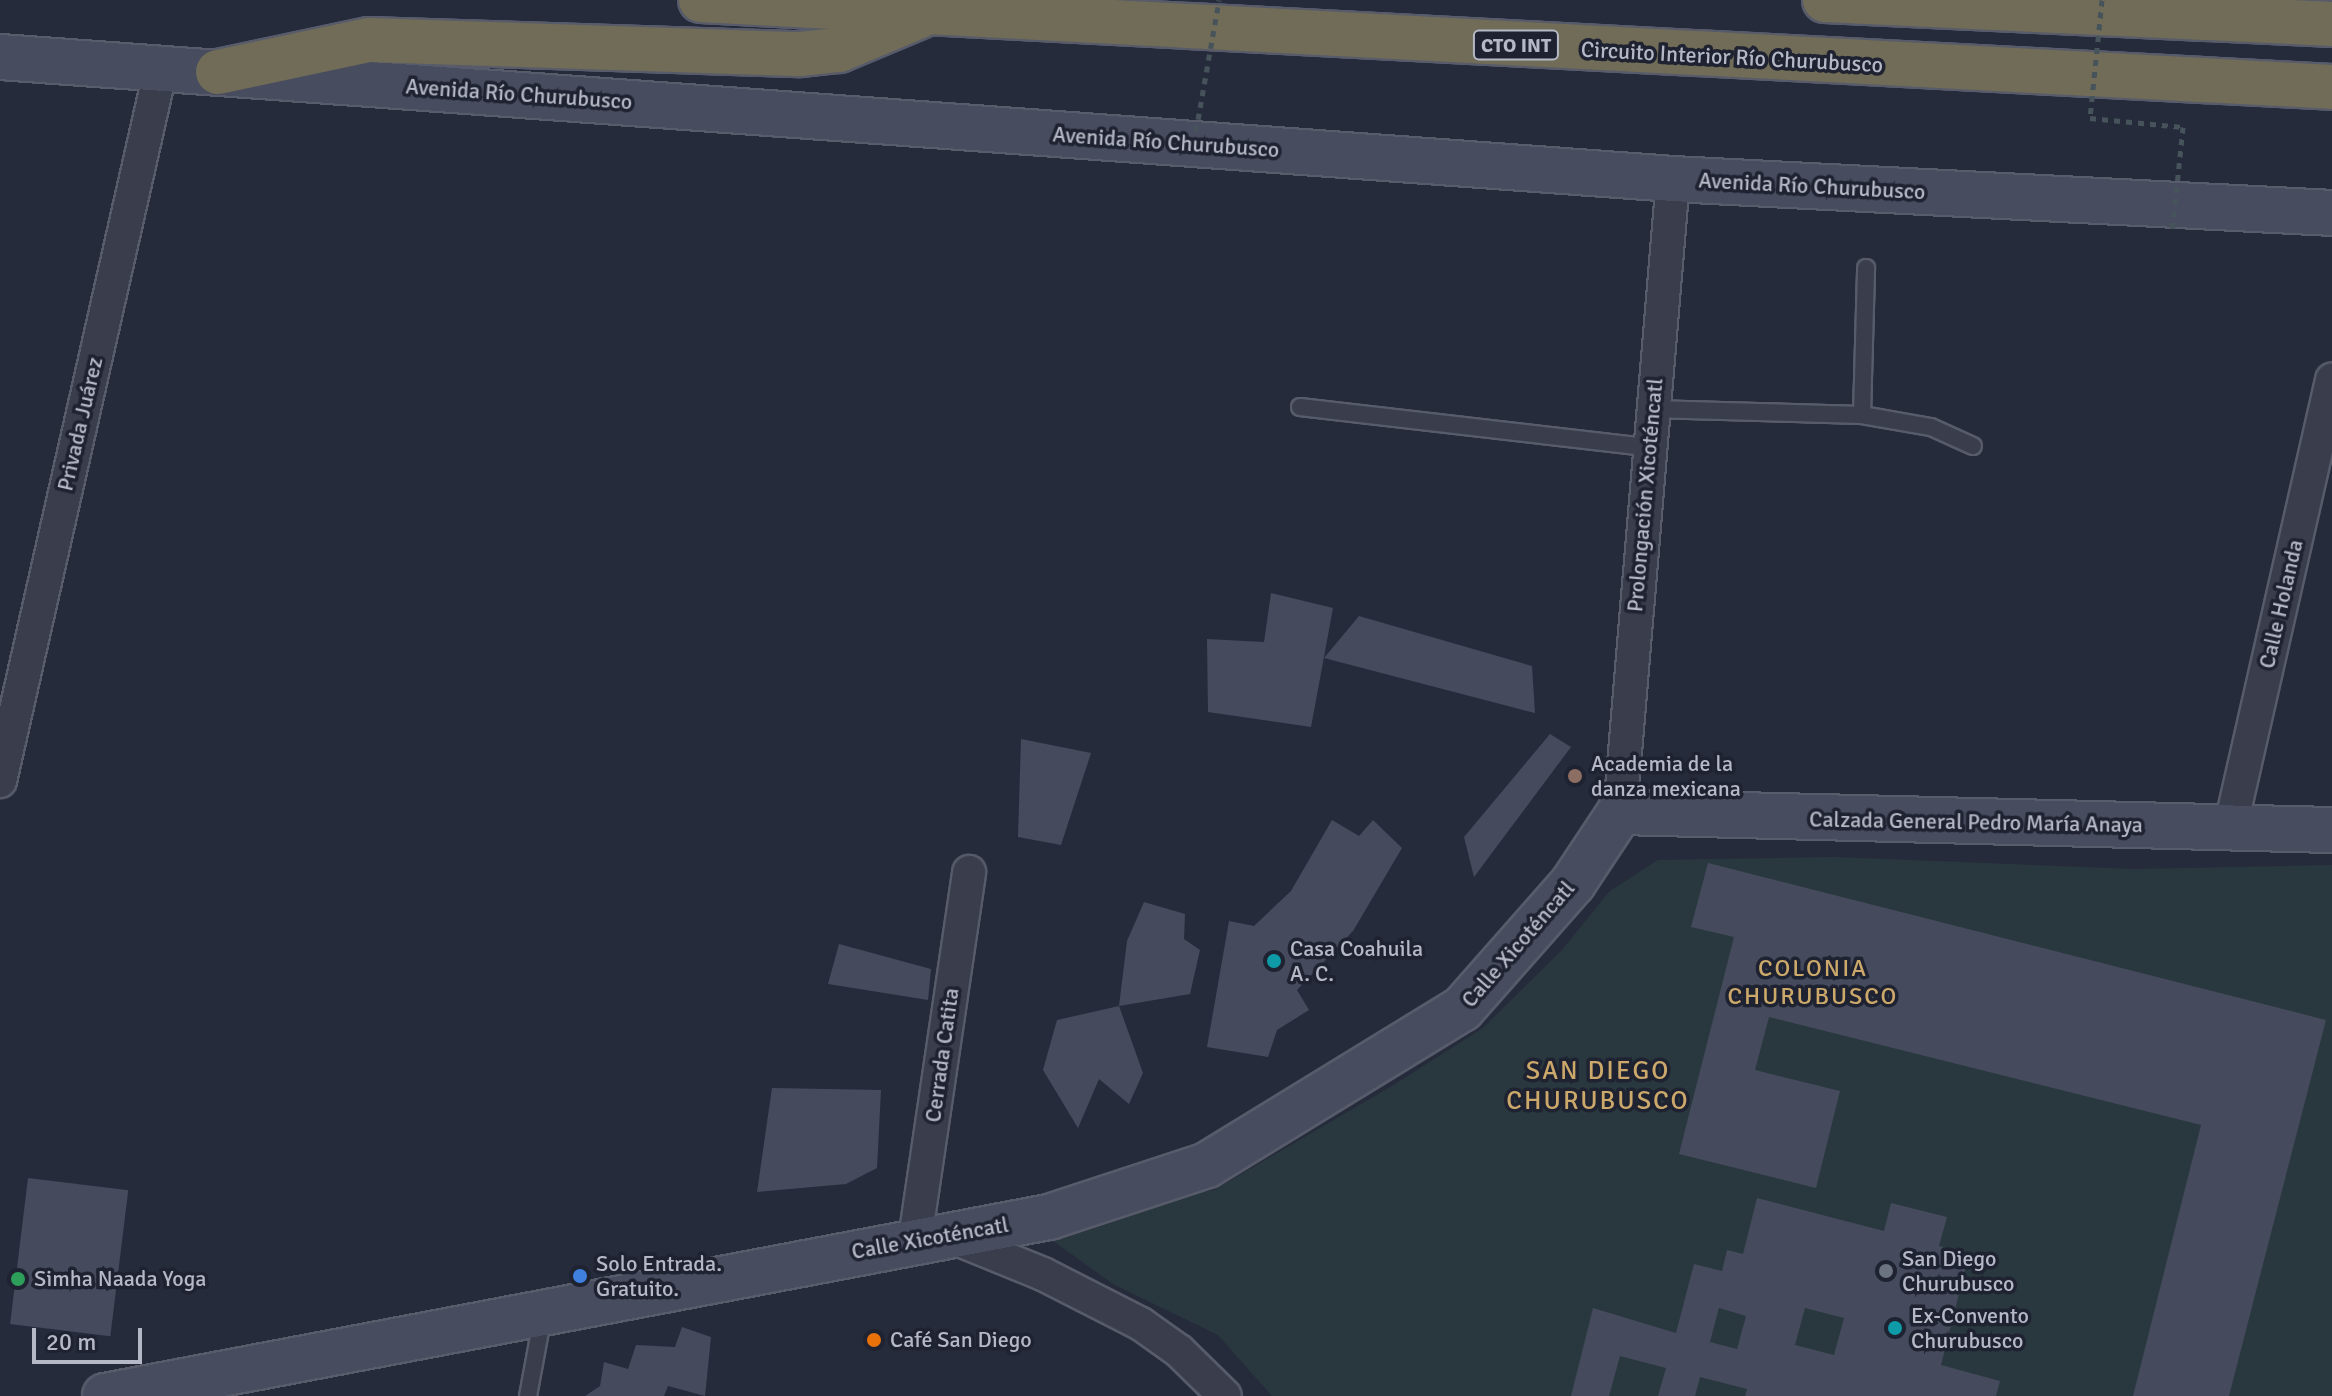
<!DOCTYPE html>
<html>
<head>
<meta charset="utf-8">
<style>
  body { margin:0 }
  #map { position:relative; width:2332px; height:1396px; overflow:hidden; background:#262b3c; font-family:Signika,sans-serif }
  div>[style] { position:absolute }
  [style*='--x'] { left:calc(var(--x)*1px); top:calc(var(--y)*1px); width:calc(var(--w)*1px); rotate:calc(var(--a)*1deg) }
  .green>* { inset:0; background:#29383e }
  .building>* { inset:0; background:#454a5d; transform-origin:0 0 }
  .roads { filter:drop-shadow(2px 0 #575b6a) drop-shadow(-2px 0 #575b6a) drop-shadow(0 2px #575b6a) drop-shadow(0 -2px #575b6a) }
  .lane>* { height:16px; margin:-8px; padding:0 8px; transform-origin:8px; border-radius:8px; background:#393d4c }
  .street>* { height:32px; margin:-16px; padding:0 16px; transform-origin:16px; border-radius:16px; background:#393d4c }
  .secondary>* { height:44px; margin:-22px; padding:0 22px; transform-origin:22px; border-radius:22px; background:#484c5f }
  .highway>* { height:44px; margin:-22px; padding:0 22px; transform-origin:22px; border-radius:22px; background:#716c57 }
  .path-bridge>* { height:5px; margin-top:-2.5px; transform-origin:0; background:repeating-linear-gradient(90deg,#46535a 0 6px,transparent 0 12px) }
  .dots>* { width:22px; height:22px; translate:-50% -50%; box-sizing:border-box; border:4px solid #1e2231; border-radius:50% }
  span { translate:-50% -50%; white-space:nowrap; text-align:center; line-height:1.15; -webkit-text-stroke:7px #1e2231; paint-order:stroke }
  .shield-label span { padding:2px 6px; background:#1e2231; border:2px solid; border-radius:6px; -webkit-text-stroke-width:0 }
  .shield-label { font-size:20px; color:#b5b9c7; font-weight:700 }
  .street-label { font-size:22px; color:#b5b9c7 }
  .poi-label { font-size:22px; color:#b5b9c7 }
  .left { translate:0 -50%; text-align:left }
  .neighbourhood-label { font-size:24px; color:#cca96b; letter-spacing:2px }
  .quarter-label { font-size:26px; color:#cca96b; letter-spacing:2px }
  .scale { position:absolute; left:32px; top:1328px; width:110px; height:36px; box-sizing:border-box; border:4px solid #b5b9c7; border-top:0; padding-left:10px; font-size:24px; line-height:28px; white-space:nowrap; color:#b5b9c7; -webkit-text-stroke:6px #1e2231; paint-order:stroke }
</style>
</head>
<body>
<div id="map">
  <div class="green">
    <i style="clip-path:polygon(1834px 857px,2134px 869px,2332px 865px,2332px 1396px,1272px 1396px,1218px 1335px,1113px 1284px,1045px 1235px,1043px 1222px,1214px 1190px,1392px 1086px,1483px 1028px,1561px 951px,1610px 891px,1658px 860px)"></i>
  </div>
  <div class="building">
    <i style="clip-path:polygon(1271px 593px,1333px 608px,1311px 727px,1208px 712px,1207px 639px,1264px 642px)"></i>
    <i style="clip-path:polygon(1359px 616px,1532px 666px,1535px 713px,1324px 658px)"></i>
    <i style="clip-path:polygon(1550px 734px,1571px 747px,1474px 877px,1464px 837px)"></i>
    <i style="clip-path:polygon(1021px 739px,1091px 753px,1061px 845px,1018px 837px)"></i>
    <i style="clip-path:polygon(1332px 820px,1359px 836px,1373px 820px,1402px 848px,1353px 931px,1297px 990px,1309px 1010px,1277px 1030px,1268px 1057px,1207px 1047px,1229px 921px,1254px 926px,1291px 891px)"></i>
    <i style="clip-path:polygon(1708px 863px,2326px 1020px,2229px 1396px,2133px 1396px,2201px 1125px,1769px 1017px,1755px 1070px,1840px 1091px,1816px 1188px,1679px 1154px,1734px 937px,1691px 927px)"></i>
    <i style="clip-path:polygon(1144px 902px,1185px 914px,1184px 939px,1200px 950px,1190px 994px,1119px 1006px,1127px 941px)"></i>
    <i style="clip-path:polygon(839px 944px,931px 969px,928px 1000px,828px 984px)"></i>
    <i style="clip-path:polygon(1119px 1006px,1143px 1073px,1129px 1104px,1099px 1079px,1078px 1128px,1043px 1070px,1057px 1020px)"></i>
    <i style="clip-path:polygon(772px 1088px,881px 1090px,877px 1168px,846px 1184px,757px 1192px)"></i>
    <i style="left:28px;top:1178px;width:101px;height:147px;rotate:7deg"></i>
    <i style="clip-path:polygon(evenodd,1757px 1198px,1884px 1231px,1891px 1203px,1947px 1217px,1939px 1246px,1969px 1254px,1941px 1365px,2000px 1381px,1996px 1396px,1745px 1396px,1747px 1389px,1700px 1377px,1695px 1396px,1658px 1396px,1666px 1368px,1620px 1356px,1609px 1396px,1571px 1396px,1593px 1308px,1676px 1333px,1694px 1264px,1722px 1271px,1727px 1250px,1743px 1254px,1757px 1198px,1719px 1308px,1746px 1316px,1737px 1349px,1710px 1342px,1719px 1308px,1757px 1198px,1805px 1308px,1844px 1318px,1834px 1355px,1795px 1345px,1805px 1308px)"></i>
    <i style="clip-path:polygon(682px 1327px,711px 1337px,705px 1396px,668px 1386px,664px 1396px,585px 1396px,600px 1386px,604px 1362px,628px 1369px,636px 1345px,675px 1347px)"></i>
  </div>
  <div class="roads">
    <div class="lane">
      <i style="--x:1300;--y:407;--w:350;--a:6.6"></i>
      <i style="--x:1651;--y:409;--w:211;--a:1.6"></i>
      <i style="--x:1862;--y:415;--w:70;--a:9.9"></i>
      <i style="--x:1931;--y:427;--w:46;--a:24.3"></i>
      <i style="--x:1862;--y:415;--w:147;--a:-88.4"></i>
      <i style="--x:528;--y:1396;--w:82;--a:-79.5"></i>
    </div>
    <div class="street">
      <i style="--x:0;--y:781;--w:731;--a:-77.28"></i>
      <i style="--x:1620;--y:812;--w:635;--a:-85.21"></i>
      <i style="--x:2230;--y:829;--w:461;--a:-77.2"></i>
      <i style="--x:947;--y:1235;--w:104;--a:22.1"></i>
      <i style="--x:1043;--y:1274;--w:110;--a:27"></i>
      <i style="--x:1141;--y:1324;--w:47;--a:35.4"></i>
      <i style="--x:1179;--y:1351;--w:64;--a:44.4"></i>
      <i style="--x:915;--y:1239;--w:371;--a:-81.6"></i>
    </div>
    <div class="secondary">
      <i style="--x:0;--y:57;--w:1677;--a:4.17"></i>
      <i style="--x:1673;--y:179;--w:660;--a:2.95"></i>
      <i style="--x:105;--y:1396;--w:961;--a:-10.74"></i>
      <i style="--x:1049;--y:1217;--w:166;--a:-18.2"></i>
      <i style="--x:1207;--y:1165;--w:299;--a:-31.5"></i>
      <i style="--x:1462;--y:1009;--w:168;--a:-48.6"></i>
      <i style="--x:1573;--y:883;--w:85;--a:-56.5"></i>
      <i style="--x:1620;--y:812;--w:712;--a:1.45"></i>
    </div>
    <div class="highway">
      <i style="--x:701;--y:0;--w:1633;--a:3.05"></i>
      <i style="--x:1825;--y:0;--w:508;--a:2.71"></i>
      <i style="--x:218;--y:72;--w:154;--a:-12"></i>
      <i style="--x:369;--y:40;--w:431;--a:1.9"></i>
      <i style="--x:800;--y:54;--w:39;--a:-6"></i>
      <i style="--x:839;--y:50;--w:88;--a:-22.8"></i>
    </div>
  </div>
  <div class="path-bridge">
    <i style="--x:2102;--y:0;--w:119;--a:95.8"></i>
    <i style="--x:2090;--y:118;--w:93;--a:5.5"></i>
    <i style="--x:2183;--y:127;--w:107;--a:95.9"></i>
    <i style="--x:1196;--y:131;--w:133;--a:-80"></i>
  </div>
  <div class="dots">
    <i style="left:1575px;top:776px;background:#8d6e63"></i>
    <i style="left:1274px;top:961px;background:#0f9aa8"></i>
    <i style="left:1886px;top:1271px;background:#6b7280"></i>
    <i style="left:580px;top:1276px;background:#3f7fe0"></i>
    <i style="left:18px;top:1279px;background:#2e9e5b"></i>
    <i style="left:1895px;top:1328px;background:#0f9aa8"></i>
    <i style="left:874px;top:1340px;background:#e8710a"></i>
  </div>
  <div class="shield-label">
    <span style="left:1516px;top:45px">CTO INT</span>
  </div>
  <div class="street-label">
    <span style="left:1732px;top:57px;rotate:3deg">Circuito Interior Río Churubusco</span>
    <span style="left:519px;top:94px;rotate:4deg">Avenida Río Churubusco</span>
    <span style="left:1166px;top:142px;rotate:4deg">Avenida Río Churubusco</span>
    <span style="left:1812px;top:186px;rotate:3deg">Avenida Río Churubusco</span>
    <span style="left:80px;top:424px;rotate:-77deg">Privada Juárez</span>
    <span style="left:1645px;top:495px;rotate:-85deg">Prolongación Xicoténcatl</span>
    <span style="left:2281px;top:604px;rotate:-77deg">Calle Holanda</span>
    <span style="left:1976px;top:822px;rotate:1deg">Calzada General Pedro María Anaya</span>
    <span style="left:1518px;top:944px;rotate:-49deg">Calle Xicoténcatl</span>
    <span style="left:942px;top:1055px;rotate:-82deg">Cerrada Catita</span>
    <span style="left:930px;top:1238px;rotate:-10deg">Calle Xicoténcatl</span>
  </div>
  <div class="poi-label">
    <span class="left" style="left:1591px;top:776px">Academia de la<br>danza mexicana</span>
    <span class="left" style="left:1290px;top:961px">Casa Coahuila<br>A. C.</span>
    <span class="left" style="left:1902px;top:1271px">San Diego<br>Churubusco</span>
    <span class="left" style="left:596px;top:1276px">Solo Entrada.<br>Gratuito.</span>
    <span class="left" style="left:34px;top:1279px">Simha Naada Yoga</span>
    <span class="left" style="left:1911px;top:1328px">Ex-Convento<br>Churubusco</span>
    <span class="left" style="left:890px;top:1340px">Café San Diego</span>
  </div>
  <div class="neighbourhood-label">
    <span style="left:1813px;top:983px">COLONIA<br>CHURUBUSCO</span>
  </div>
  <div class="quarter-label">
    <span style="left:1598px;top:1087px">SAN DIEGO<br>CHURUBUSCO</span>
  </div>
  <div class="scale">20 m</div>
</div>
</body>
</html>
